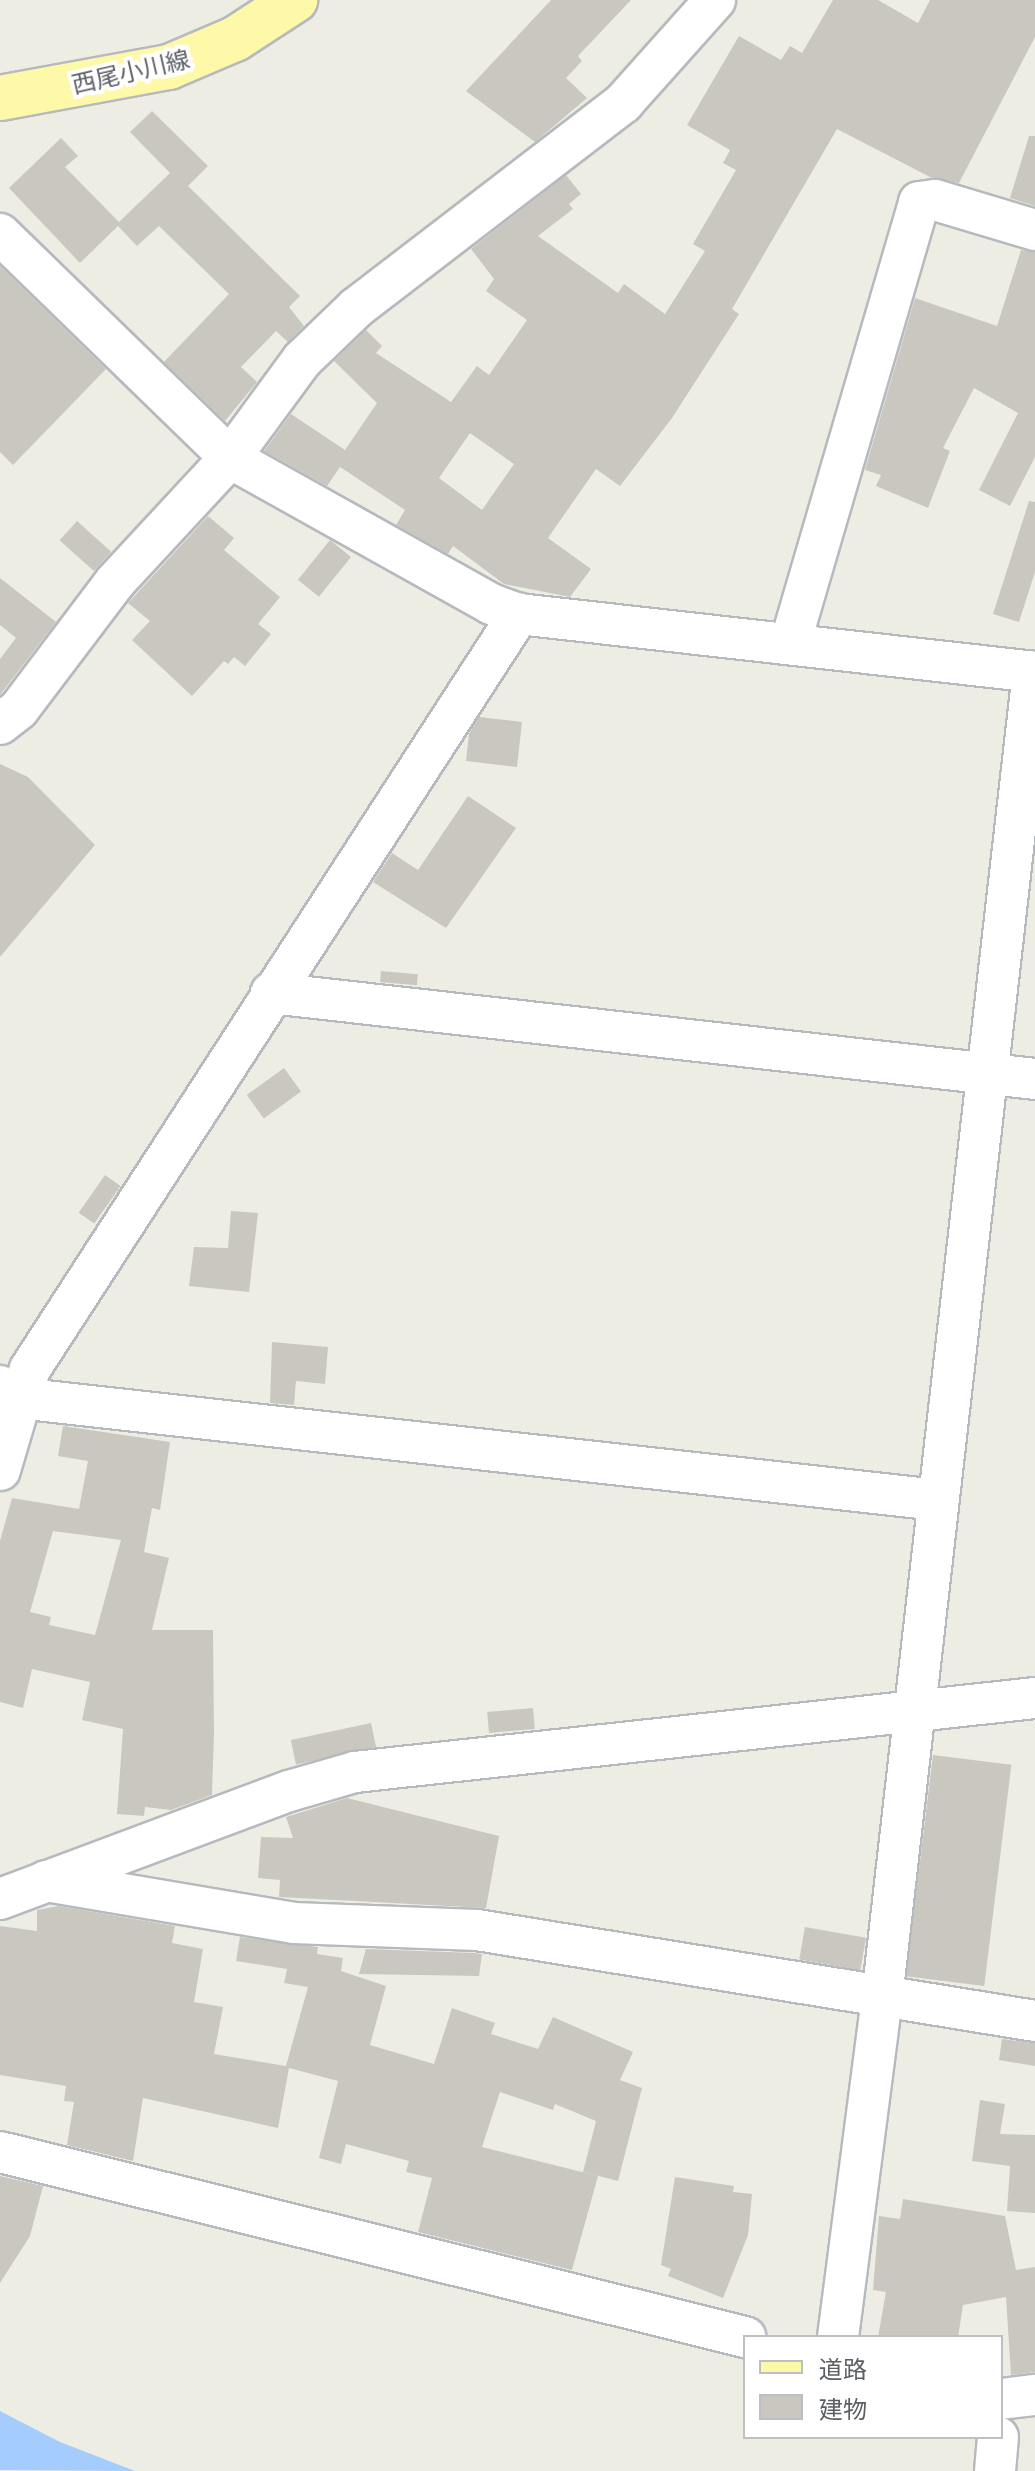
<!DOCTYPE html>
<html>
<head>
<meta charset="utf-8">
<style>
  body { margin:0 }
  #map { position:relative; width:1035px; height:2471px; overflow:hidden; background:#eeede4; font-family:Cabin,"Noto Sans JP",sans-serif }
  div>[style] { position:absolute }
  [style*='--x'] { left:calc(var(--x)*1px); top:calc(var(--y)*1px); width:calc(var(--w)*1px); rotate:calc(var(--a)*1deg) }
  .water>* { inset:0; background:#a4cdfe }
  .building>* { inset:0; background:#cac7c1; transform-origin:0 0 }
  .roads { filter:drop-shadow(2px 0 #b6b9be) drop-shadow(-2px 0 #b6b9be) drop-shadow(0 2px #b6b9be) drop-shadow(0 -2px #b6b9be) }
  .minor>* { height:40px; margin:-20px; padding:0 20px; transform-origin:20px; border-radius:20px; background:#fff }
  .major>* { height:44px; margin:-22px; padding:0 22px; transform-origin:22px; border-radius:22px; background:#fef9a9 }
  span { translate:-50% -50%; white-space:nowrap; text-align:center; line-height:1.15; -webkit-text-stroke:8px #fff; paint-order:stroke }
  .street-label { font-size:24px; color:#5c5f64 }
  .legend { position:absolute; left:743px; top:2335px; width:260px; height:104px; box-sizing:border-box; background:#fff; border:2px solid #bebfc1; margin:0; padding:10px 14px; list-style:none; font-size:24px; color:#5c5f64 }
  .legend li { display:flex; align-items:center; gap:16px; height:40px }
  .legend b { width:40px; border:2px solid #bebfc1 }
</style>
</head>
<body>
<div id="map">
  <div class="water">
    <i style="clip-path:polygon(0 2411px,60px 2442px,135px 2471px,0 2470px)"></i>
  </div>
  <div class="building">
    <i style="clip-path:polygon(551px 0,631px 0,578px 56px,582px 61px,566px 78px,587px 98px,535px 142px,466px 91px)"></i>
    <i style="clip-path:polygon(evenodd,833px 0,878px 0,918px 23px,930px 0,1035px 0,1035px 37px,959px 183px,930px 177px,837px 129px,732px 309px,739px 314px,672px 418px,620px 486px,596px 469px,548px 538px,591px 569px,570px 597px,504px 584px,453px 546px,448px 554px,396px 525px,405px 510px,340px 467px,327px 486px,264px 451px,291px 414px,345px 450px,377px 403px,334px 361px,366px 330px,382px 346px,376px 353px,451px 402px,477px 366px,489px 375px,527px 320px,486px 291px,494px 279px,471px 249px,566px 175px,581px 194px,569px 204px,573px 209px,538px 236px,618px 293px,624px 284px,665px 314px,705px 251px,693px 244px,736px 170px,723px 163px,730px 150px,687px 125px,739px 36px,781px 60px,790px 46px,802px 53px,833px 0,470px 433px,514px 464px,482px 510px,439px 478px,470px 433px)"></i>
    <i style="clip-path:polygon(152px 111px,208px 166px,188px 186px,300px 296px,289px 307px,304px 326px,288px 342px,276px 331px,241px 367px,257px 382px,225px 421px,164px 362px,229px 294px,159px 226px,137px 246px,118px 226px,80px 263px,9px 188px,61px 138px,78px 156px,65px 167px,119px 222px,170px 173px,130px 132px)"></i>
    <i style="clip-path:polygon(1029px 136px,1035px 136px,1035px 206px,1010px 198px)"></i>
    <i style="clip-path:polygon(1021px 250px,1035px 252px,1035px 457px,1010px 506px,979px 490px,1018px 413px,974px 388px,943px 448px,950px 451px,928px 508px,876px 486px,881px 475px,865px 470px,915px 298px,997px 326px)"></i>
    <i style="clip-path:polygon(0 266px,106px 369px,13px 465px,0 452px)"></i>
    <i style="clip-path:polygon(1029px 501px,1035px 502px,1035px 572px,1019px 622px,993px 614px)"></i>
    <i style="clip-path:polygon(208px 516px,234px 538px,224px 550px,280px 597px,258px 624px,271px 634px,245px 666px,234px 657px,228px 664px,224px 661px,192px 696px,132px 640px,150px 621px,128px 603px)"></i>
    <i style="left:77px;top:521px;width:46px;height:26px;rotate:42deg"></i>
    <i style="left:330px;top:540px;width:27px;height:51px;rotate:39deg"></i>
    <i style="clip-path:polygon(0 578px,56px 622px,0 695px,0 659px,16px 638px,0 625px)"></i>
    <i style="clip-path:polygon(479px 717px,522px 722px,517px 767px,466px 761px,469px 734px)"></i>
    <i style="clip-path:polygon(0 764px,28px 777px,95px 845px,0 957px)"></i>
    <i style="clip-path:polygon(468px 796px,516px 828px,446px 928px,373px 882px,392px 853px,418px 870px)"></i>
    <i style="left:381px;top:971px;width:37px;height:11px;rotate:5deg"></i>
    <i style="left:284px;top:1068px;width:29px;height:46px;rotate:54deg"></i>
    <i style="left:105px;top:1175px;width:19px;height:46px;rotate:35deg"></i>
    <i style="clip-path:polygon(231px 1211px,258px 1213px,249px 1292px,189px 1286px,194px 1247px,228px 1248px)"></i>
    <i style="clip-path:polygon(272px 1342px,328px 1347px,325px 1384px,296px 1381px,294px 1405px,270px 1403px)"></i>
    <i style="clip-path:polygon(evenodd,63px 1426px,170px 1442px,160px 1510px,152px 1508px,144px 1552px,169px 1558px,152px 1630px,213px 1630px,214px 1733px,212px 1795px,171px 1810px,145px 1807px,144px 1816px,117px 1814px,123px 1729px,82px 1720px,90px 1682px,32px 1669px,23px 1708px,0 1702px,0 1541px,12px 1498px,79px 1509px,88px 1461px,58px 1456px,63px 1426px,53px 1531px,121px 1540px,95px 1635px,49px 1625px,51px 1617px,30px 1612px,53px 1531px)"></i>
    <i style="left:533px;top:1708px;width:21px;height:46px;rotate:85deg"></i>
    <i style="left:371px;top:1723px;width:25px;height:82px;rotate:78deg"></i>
    <i style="left:933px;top:1755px;width:79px;height:223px;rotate:7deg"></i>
    <i style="clip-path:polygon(347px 1798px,499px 1836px,486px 1908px,279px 1897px,280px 1880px,258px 1878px,261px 1837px,293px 1838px,286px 1817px)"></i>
    <i style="clip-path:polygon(59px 1906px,175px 1926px,172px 1943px,203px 1949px,194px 2002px,223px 2007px,214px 2054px,286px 2066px,308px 1987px,284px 1983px,287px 1969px,236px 1961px,240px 1937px,318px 1947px,317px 1954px,343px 1958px,341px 1971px,386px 1986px,370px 2045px,434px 2064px,452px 2008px,495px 2023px,491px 2034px,538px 2049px,553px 2017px,633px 2052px,620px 2080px,642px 2088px,618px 2181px,583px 2172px,596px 2121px,555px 2104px,553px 2110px,500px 2092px,482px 2147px,598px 2176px,572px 2270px,418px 2232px,432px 2178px,406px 2172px,409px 2161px,346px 2144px,341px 2164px,319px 2158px,338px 2081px,289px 2068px,278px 2128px,143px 2098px,133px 2161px,67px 2145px,74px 2102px,64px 2101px,66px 2086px,0 2075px,0 1926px,37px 1931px,37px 1910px)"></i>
    <i style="left:805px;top:1927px;width:62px;height:33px;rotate:10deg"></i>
    <i style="clip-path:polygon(366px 1949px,475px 1953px,482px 1954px,479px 1976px,359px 1974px)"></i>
    <i style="clip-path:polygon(1002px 2039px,1035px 2043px,1035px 2066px,999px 2060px)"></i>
    <i style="clip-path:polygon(980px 2100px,1005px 2104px,1000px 2134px,1035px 2135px,1035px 2213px,1007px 2211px,1010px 2166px,972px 2161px)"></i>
    <i style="clip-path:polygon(0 2176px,43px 2186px,30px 2236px,0 2283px)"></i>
    <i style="clip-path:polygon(675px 2177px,734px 2186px,733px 2192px,752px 2194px,748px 2235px,723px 2298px,668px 2276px,671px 2269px,661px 2265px)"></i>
    <i style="clip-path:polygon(903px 2199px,1005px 2216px,1016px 2270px,1035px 2267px,1035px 2372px,1011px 2375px,1006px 2297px,963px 2305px,958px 2337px,878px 2337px,886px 2292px,873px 2290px,879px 2216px,900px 2219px)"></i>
  </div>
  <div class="roads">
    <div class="minor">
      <i style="--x:0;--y:234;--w:321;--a:44.2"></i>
      <i style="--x:230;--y:458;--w:299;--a:29.2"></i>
      <i style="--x:491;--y:604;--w:30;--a:20"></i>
      <i style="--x:519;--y:614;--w:519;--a:6.41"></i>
      <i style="--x:790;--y:644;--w:460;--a:-73.7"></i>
      <i style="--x:919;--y:202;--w:16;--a:-7"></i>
      <i style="--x:935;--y:200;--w:104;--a:16.7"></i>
      <i style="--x:0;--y:724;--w:24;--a:-38"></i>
      <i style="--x:19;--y:709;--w:159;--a:-52.9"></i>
      <i style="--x:115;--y:582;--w:169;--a:-47.2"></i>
      <i style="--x:230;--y:458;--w:122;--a:-53.7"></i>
      <i style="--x:302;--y:360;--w:75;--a:-43.9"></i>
      <i style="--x:356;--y:308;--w:337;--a:-37.5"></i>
      <i style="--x:623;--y:103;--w:138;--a:-48.2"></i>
      <i style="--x:271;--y:993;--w:769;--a:6.42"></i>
      <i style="--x:0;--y:1386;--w:22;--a:34"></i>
      <i style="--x:18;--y:1398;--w:926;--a:6.33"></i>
      <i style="--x:0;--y:1470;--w:105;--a:-73.5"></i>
      <i style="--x:30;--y:1369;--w:900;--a:-57.07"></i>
      <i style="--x:46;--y:1881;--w:252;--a:9.6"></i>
      <i style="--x:294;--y:1923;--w:183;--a:2.2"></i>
      <i style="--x:477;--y:1930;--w:565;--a:9.26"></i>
      <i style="--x:0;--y:1899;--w:309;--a:-20.5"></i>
      <i style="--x:289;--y:1791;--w:69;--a:-16.1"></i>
      <i style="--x:355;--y:1772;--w:684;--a:-6.21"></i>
      <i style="--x:0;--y:2152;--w:768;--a:13.95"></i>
      <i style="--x:838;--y:2337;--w:342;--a:-82.6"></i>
      <i style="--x:882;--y:1998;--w:1335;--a:-83.5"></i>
      <i style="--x:1001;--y:2399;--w:34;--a:-7"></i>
      <i style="--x:995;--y:2471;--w:34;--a:-85"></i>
    </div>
    <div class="major">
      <i style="--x:0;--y:98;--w:172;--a:-10.4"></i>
      <i style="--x:169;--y:67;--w:72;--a:-23"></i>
      <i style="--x:235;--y:39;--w:72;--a:-33"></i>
    </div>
  </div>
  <div class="street-label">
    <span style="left:131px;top:72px;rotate:-13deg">西尾小川線</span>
  </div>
  <ul class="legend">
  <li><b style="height:10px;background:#fef9a9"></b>道路</li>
  <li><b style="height:22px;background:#cac7c1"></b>建物</li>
  </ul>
</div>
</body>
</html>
